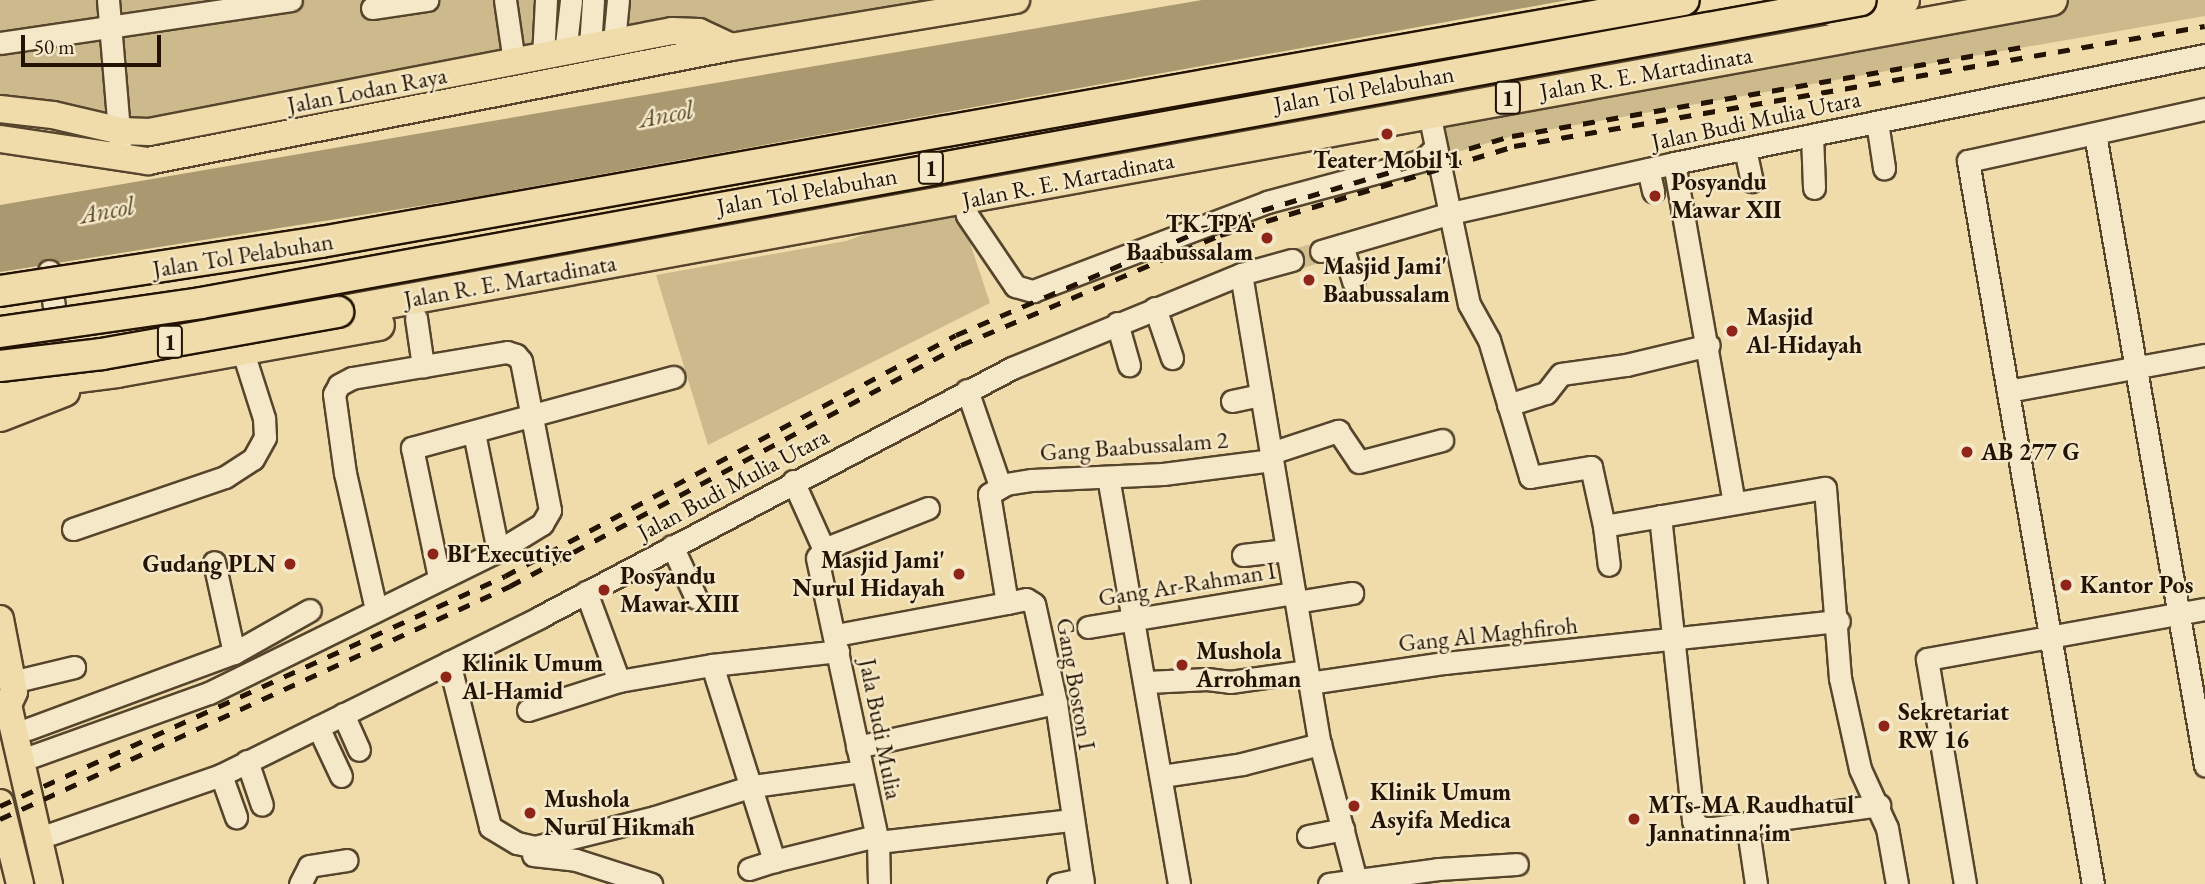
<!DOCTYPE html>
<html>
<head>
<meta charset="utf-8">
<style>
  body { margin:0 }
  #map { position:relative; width:2205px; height:884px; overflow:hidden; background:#efdcaa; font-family:"EB Garamond",serif }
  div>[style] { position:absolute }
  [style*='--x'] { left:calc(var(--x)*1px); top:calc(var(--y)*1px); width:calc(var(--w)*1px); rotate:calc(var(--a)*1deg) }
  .green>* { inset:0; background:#ccba8d }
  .water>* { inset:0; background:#aa9871 }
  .minor-tunnel>* { height:21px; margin-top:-10.5px; transform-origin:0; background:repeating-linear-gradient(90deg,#d0be91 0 21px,transparent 0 31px) }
  .roads { filter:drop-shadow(2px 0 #56452c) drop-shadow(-2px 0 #56452c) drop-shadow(0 2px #56452c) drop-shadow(0 -2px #56452c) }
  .minor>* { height:21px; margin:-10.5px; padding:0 10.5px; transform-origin:10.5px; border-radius:10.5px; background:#f5e8c8 }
  .major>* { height:26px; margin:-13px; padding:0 13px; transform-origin:13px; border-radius:13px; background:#efdcaa }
  .highway>* { height:30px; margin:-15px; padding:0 15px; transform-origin:15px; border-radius:15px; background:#efdcaa }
  .rail>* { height:5px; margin-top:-2.5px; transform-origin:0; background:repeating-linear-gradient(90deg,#231302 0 12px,transparent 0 24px) }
  .bridges { filter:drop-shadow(2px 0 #231302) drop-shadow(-2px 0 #231302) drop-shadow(0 2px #231302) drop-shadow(0 -2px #231302) }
  .highway-bridge>* { height:30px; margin:-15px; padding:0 15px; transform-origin:15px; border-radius:15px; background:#efdcaa }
  .dots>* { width:19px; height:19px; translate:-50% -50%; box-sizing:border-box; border:4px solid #f5e8c8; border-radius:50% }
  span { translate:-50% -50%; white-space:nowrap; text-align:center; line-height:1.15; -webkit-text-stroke:5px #f5e8c8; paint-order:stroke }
  .shield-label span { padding:2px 5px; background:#f5e8c8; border:2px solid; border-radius:5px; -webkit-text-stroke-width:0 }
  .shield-label { font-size:23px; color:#231302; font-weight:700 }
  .street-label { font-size:24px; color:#231302 }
  .poi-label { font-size:24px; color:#231302; font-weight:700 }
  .left { translate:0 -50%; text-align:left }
  .right { translate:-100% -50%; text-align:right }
  .water-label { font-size:26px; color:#59482e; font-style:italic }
  .scale { position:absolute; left:21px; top:35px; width:140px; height:32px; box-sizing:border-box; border:4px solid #231302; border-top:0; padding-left:9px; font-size:21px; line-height:24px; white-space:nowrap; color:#231302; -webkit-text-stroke:5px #f5e8c8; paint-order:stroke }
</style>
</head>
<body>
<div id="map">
  <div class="green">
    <i style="clip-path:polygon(0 0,1016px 0,731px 47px,699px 32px,197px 124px,0 109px)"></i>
    <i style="clip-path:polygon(2052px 0,2205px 0,2205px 16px,1512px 136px,1437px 158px,1431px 126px)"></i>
    <i style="clip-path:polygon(956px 201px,990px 303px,708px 445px,656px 275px,846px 241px)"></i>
  </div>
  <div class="water">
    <i style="clip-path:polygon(1202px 0,1568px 0,464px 199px,0 272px,0 205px)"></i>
  </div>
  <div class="minor-tunnel">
    <i style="--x:1292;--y:260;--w:30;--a:-17"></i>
  </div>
  <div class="roads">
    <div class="minor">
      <i style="--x:108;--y:0;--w:144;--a:85.2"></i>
      <i style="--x:505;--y:0;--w:63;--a:81.7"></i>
      <i style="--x:372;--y:8;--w:56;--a:-8.3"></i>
      <i style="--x:614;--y:42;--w:42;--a:-84.6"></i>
      <i style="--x:0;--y:43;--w:294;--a:-8.4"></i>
      <i style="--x:590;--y:47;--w:47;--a:-86.3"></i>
      <i style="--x:565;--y:53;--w:53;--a:-83.5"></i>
      <i style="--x:543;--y:57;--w:57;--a:-87"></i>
      <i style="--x:1429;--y:113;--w:195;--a:78.2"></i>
      <i style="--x:1469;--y:304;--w:41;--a:60.9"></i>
      <i style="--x:1489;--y:340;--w:143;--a:73.3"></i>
      <i style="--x:1530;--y:477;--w:62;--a:-9.3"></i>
      <i style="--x:1591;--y:467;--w:60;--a:77.6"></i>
      <i style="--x:1604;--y:526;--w:224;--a:-9.8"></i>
      <i style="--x:1825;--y:488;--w:191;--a:85.5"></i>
      <i style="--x:1840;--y:678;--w:93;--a:77.6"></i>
      <i style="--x:1860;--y:769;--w:65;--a:65.4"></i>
      <i style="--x:1887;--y:828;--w:57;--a:79.9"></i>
      <i style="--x:1877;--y:122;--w:47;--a:81.3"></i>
      <i style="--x:2095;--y:134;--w:641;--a:80.11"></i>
      <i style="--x:1812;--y:135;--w:53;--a:87.8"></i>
      <i style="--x:1745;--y:149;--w:33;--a:78"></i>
      <i style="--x:1674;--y:163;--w:345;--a:80"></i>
      <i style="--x:1648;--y:169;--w:23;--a:77"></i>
      <i style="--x:963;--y:199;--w:16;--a:76"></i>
      <i style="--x:967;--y:215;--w:86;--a:55.9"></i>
      <i style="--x:1015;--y:286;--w:19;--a:16"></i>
      <i style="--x:1033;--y:291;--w:250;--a:-20.8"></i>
      <i style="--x:1267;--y:202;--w:162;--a:-15.1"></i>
      <i style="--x:1423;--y:160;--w:17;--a:-45"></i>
      <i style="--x:1342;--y:245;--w:39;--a:73"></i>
      <i style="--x:1321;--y:251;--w:135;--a:-16.3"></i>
      <i style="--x:1451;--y:213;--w:229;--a:-12.6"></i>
      <i style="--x:1674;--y:163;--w:542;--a:-11.5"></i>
      <i style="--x:49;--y:271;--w:58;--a:82"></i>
      <i style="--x:1241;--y:274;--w:477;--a:80.5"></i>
      <i style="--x:1320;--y:744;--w:145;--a:75.2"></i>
      <i style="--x:1155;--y:308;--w:53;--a:71.2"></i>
      <i style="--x:416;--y:318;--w:49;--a:81.7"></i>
      <i style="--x:1117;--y:323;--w:44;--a:74.1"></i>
      <i style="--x:967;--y:390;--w:102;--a:71"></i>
      <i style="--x:2008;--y:391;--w:200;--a:-10.4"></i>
      <i style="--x:1232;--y:401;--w:30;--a:-12"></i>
      <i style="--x:1508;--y:405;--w:40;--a:-18"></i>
      <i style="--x:1546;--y:393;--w:24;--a:-52"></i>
      <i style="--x:1561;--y:374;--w:66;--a:-7.9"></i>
      <i style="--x:1626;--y:365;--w:85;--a:-13.5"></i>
      <i style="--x:474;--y:433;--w:120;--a:78.5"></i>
      <i style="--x:1271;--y:453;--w:71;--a:-18.2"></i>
      <i style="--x:1338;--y:431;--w:37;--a:56"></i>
      <i style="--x:1359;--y:462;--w:86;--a:-14.8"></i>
      <i style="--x:1108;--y:477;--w:413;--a:80.1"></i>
      <i style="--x:793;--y:481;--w:68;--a:65.7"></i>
      <i style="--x:928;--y:508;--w:112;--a:158.5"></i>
      <i style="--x:824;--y:549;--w:11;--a:128"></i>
      <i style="--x:817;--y:558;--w:290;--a:77.9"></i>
      <i style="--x:878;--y:842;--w:193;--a:-6.5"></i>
      <i style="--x:1660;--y:516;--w:307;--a:83.8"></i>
      <i style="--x:1693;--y:821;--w:11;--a:38"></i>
      <i style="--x:1702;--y:828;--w:12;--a:0"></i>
      <i style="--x:1714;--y:828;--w:167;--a:-7.9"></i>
      <i style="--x:1604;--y:526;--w:39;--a:83"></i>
      <i style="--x:73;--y:529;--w:161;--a:-18.9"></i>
      <i style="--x:225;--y:477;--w:33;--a:-33"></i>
      <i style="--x:253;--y:459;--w:25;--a:-61"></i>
      <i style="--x:265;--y:437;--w:19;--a:-93"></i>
      <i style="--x:264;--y:418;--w:72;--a:-107.7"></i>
      <i style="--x:672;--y:546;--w:57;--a:65.2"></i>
      <i style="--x:1243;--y:555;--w:44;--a:-6.5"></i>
      <i style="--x:439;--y:577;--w:132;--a:-101.8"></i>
      <i style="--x:412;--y:448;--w:271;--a:-15.2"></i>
      <i style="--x:586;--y:592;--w:95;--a:69.7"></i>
      <i style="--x:1296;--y:602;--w:57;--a:-9.1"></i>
      <i style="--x:1088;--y:627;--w:209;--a:-9.4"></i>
      <i style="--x:836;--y:635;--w:174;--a:-10.6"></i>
      <i style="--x:234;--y:653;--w:87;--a:-29.5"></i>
      <i style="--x:449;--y:662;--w:170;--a:76"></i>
      <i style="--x:490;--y:827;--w:31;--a:31"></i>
      <i style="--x:517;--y:843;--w:18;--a:13"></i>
      <i style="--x:535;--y:847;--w:124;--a:-14"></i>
      <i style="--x:655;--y:817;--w:103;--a:-17.6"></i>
      <i style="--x:753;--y:786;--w:110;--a:-7.8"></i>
      <i style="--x:712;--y:665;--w:206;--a:72.4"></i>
      <i style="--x:774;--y:861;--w:105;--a:-13.8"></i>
      <i style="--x:12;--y:682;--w:64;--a:-13.6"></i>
      <i style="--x:1148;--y:682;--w:59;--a:-2.9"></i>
      <i style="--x:1207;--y:679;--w:23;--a:7"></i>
      <i style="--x:1230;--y:682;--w:78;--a:-8.1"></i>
      <i style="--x:1309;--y:683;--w:137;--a:-8.4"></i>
      <i style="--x:1445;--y:663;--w:396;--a:-6.1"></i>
      <i style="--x:528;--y:710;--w:96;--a:-17.7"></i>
      <i style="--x:619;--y:681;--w:94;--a:-9.8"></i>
      <i style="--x:712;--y:665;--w:127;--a:-6.3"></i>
      <i style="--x:343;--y:714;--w:39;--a:66"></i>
      <i style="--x:318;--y:727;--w:54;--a:64.9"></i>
      <i style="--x:28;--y:729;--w:220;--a:-20.3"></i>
      <i style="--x:234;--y:653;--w:93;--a:-102.4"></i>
      <i style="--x:857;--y:747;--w:204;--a:-12.5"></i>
      <i style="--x:33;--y:756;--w:187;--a:-19.7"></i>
      <i style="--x:209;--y:693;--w:322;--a:-26.2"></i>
      <i style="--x:498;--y:551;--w:52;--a:-31.5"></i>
      <i style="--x:542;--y:524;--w:16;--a:-60"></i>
      <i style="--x:550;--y:510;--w:152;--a:-101"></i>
      <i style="--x:521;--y:361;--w:8;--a:-130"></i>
      <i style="--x:516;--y:355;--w:9;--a:-162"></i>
      <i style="--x:507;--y:352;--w:85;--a:170.5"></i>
      <i style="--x:423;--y:366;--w:72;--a:170.4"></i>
      <i style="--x:352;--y:378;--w:15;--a:152"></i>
      <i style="--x:339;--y:385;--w:10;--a:119"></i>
      <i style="--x:334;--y:394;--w:80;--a:82.1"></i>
      <i style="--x:345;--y:473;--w:139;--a:77.2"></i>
      <i style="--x:247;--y:761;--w:46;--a:71.2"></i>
      <i style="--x:221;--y:775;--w:45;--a:70.3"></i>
      <i style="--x:1162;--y:776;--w:81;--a:-8.5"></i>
      <i style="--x:1242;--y:764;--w:81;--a:-14.4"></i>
      <i style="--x:1747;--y:823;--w:62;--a:81.6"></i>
      <i style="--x:51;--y:834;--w:180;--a:-19.1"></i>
      <i style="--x:221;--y:775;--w:356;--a:-26.3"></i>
      <i style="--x:540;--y:617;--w:534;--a:-27.81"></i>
      <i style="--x:1012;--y:368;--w:248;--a:-22.3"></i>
      <i style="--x:1241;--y:274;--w:53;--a:-15.4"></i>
      <i style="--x:1308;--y:836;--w:36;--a:-11"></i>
      <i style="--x:878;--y:842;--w:42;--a:88.6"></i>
      <i style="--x:533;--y:855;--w:43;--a:6.6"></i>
      <i style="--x:576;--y:860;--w:79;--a:17.7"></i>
      <i style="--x:749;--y:869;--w:26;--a:-18"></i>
      <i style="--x:300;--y:884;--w:20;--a:-63"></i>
      <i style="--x:309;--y:866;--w:38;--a:-9"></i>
      <i style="--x:1058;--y:884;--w:25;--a:-12"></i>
      <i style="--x:1083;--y:884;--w:183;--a:-98.5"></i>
      <i style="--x:1056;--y:703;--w:101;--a:-102.5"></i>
      <i style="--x:1034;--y:604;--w:9;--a:-148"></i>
      <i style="--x:1026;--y:599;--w:19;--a:168"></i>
      <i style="--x:1007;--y:603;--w:110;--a:-99.4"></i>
      <i style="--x:989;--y:494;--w:20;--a:-30"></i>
      <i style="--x:1006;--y:484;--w:26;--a:-9"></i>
      <i style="--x:1032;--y:480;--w:131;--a:-2.6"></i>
      <i style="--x:1163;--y:474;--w:110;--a:-7.3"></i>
      <i style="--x:1329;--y:884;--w:110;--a:-7.8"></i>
      <i style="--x:1438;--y:869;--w:79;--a:-3.6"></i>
      <i style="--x:1965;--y:884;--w:228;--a:-99.6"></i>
      <i style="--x:1927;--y:659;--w:282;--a:-10.2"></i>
      <i style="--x:2093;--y:884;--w:734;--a:-99.81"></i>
      <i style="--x:1968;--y:161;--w:243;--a:-12.4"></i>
    </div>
    <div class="major">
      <i style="--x:0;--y:109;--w:53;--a:6.5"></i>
      <i style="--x:53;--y:115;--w:70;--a:13.2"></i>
      <i style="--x:121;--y:131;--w:28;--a:2"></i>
      <i style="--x:149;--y:132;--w:533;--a:-10.93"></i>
      <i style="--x:672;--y:31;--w:27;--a:2"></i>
      <i style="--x:699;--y:32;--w:35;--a:25"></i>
      <i style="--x:0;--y:139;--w:150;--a:8.5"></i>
      <i style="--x:148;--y:161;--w:594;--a:-11.06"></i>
      <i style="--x:731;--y:47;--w:289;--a:-9.4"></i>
      <i style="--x:0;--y:619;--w:74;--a:79.1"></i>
      <i style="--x:14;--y:692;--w:14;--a:115"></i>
      <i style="--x:8;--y:705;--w:184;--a:77.1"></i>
      <i style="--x:0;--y:803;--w:83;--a:76.1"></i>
    </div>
    <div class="highway">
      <i style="--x:1835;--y:12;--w:70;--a:-9.9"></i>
      <i style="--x:338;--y:312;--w:1742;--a:-10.32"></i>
      <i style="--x:0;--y:387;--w:118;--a:-7.3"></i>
      <i style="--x:117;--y:372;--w:266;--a:-10.2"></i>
      <i style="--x:0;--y:416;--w:69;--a:-21.3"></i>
    </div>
  </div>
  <div class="rail">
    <i style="--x:0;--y:806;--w:555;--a:-24.49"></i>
    <i style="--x:505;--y:576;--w:511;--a:-28.12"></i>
    <i style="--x:956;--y:335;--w:283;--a:-23.1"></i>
    <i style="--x:1216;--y:224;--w:309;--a:-16.6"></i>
    <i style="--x:1512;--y:136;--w:518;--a:-9.9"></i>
    <i style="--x:0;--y:819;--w:561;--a:-24.55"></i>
    <i style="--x:510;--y:586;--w:511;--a:-28.12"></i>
    <i style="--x:961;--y:345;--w:281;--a:-23"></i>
    <i style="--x:1220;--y:235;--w:307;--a:-16.8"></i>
    <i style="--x:1514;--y:146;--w:701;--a:-9.85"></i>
  </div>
  <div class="bridges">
    <div class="highway-bridge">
      <i style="--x:0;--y:291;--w:325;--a:-8.7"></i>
      <i style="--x:321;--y:242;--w:1384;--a:-10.07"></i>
      <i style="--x:0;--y:332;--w:203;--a:-8.2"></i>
      <i style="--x:201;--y:303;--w:1687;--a:-10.34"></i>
      <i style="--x:0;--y:366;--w:103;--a:-6.7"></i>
      <i style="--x:102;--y:354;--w:240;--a:-10.1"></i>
    </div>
  </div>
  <div class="dots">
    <i style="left:1387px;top:134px;background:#8f2418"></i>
    <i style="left:1655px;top:196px;background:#8f2418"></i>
    <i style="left:1267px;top:238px;background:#8f2418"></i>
    <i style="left:1309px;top:280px;background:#8f2418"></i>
    <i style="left:1732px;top:331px;background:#8f2418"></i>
    <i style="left:1967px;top:452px;background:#8f2418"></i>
    <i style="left:433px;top:554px;background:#8f2418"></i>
    <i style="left:290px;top:564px;background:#8f2418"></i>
    <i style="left:959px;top:574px;background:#8f2418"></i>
    <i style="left:2066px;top:585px;background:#8f2418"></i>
    <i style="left:604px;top:590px;background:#8f2418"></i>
    <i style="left:1182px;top:665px;background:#8f2418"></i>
    <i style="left:446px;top:677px;background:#8f2418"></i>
    <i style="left:1884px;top:726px;background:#8f2418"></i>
    <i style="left:1354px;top:806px;background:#8f2418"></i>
    <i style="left:530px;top:813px;background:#8f2418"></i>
    <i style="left:1634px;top:819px;background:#8f2418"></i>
  </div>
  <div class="shield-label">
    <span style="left:1508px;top:98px">1</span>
    <span style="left:931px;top:168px">1</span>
    <span style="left:170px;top:342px">1</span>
  </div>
  <div class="street-label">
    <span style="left:1646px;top:73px;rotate:-10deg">Jalan R. E. Martadinata</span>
    <span style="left:1364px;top:89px;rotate:-10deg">Jalan Tol Pelabuhan</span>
    <span style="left:367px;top:90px;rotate:-11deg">Jalan Lodan Raya</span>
    <span style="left:1756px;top:120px;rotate:-12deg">Jalan Budi Mulia Utara</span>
    <span style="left:1068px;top:180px;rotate:-11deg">Jalan R. E. Martadinata</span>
    <span style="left:807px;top:191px;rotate:-10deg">Jalan Tol Pelabuhan</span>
    <span style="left:243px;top:255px;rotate:-9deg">Jalan Tol Pelabuhan</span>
    <span style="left:510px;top:281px;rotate:-10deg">Jalan R. E. Martadinata</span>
    <span style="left:1134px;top:446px;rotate:-4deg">Gang Baabussalam 2</span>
    <span style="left:733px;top:484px;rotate:-28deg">Jalan Budi Mulia Utara</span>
    <span style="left:1187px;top:584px;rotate:-9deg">Gang Ar-Rahman I</span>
    <span style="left:1488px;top:634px;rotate:-6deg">Gang Al Maghfiroh</span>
    <span style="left:1076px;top:684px;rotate:80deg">Gang Boston I</span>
    <span style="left:881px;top:729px;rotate:79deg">Jala Budi Mulia</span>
  </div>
  <div class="poi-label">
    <span style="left:1387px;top:160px">Teater Mobil 1</span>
    <span class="left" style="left:1671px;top:196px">Posyandu<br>Mawar XII</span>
    <span class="right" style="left:1253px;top:238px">TK-TPA<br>Baabussalam</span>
    <span class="left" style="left:1323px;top:280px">Masjid Jami'<br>Baabussalam</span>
    <span class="left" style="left:1746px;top:331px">Masjid<br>Al-Hidayah</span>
    <span class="left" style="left:1981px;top:452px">AB 277 G</span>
    <span class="left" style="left:447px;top:554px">BI Executive</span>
    <span class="right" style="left:945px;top:574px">Masjid Jami'<br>Nurul Hidayah</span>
    <span class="right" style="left:276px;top:564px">Gudang PLN</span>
    <span class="left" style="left:620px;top:590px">Posyandu<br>Mawar XIII</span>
    <span class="left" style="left:2080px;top:585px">Kantor Pos</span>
    <span class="left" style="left:1196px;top:665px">Mushola<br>Arrohman</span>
    <span class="left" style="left:462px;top:677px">Klinik Umum<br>Al-Hamid</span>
    <span class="left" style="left:1898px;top:726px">Sekretariat<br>RW 16</span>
    <span class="left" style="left:1370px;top:806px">Klinik Umum<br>Asyifa Medica</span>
    <span class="left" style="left:544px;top:813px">Mushola<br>Nurul Hikmah</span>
    <span class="left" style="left:1648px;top:819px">MTs-MA Raudhatul<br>Jannatinna'im</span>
  </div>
  <div class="water-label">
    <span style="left:666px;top:115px;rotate:-10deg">Ancol</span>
    <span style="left:107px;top:211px;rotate:-10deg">Ancol</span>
  </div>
  <div class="scale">50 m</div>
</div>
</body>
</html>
